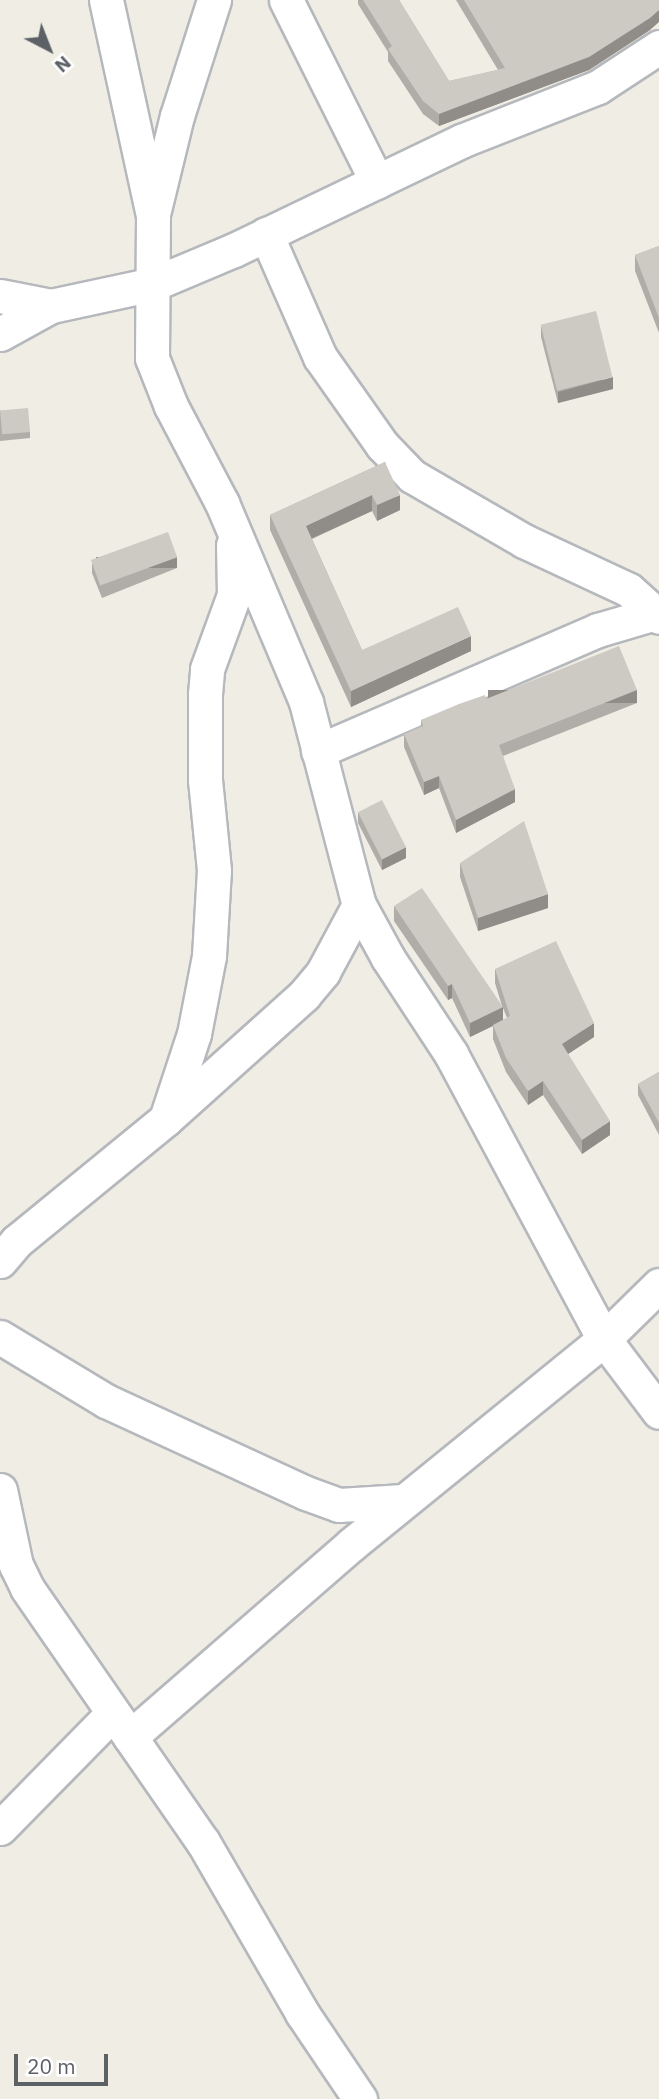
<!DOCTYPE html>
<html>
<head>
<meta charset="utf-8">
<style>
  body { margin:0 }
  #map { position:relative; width:659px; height:2099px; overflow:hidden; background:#f0ede5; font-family:"IBM Plex Sans",sans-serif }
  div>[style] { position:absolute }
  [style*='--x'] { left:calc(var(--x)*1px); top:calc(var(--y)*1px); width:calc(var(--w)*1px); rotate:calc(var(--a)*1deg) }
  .roads { filter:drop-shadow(2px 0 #b5b8bc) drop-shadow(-2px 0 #b5b8bc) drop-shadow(0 2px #b5b8bc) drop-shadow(0 -2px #b5b8bc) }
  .minor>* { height:33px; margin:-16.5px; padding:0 16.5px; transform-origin:16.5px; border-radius:16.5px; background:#fff }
  .wall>* { inset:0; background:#b0ada8 }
  .shaded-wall>* { inset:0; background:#908d88; transform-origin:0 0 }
  .building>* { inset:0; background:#cdc9c3; transform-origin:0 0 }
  span { translate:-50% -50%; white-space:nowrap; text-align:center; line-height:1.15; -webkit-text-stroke:5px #fff; paint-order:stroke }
  .north { position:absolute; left:14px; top:14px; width:70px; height:70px; -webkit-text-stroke:5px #fff; paint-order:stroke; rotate:138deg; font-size:19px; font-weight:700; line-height:28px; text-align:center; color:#5c6166 }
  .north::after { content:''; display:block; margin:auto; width:24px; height:32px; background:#5c6166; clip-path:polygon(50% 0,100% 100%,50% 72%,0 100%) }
  .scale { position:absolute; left:14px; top:2054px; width:94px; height:32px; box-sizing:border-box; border:4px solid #5c6166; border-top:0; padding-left:9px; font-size:21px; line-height:24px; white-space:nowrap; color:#5c6166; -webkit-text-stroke:5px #fff; paint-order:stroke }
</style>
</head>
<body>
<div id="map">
  <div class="roads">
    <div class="minor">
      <i style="--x:106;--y:0;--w:221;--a:77.7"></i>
      <i style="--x:153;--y:216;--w:142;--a:90.4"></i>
      <i style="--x:152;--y:358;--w:52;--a:68.4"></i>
      <i style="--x:171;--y:406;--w:110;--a:62.3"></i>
      <i style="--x:222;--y:503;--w:216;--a:67.1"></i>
      <i style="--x:306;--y:702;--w:210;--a:75.4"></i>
      <i style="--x:359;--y:905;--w:60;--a:61.3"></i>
      <i style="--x:388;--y:958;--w:115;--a:56.7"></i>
      <i style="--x:451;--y:1054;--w:323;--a:61.8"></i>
      <i style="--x:604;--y:1339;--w:91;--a:53"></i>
      <i style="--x:286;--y:0;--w:203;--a:63.4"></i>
      <i style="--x:154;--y:210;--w:97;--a:-76.3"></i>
      <i style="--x:177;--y:116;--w:122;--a:-72.3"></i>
      <i style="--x:266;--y:234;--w:134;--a:66.3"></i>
      <i style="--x:320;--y:357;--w:108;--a:54.8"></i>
      <i style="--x:382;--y:445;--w:43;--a:45.9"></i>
      <i style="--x:412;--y:476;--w:129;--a:30.1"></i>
      <i style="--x:524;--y:541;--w:116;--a:25"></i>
      <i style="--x:629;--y:590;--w:40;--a:42"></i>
      <i style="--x:0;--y:296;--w:52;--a:11.1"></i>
      <i style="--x:0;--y:334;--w:58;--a:-28.8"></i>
      <i style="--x:51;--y:306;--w:104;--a:-12.2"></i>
      <i style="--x:153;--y:284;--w:88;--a:-22.8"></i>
      <i style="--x:234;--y:250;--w:252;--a:-25.6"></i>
      <i style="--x:461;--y:141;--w:147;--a:-21.5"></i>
      <i style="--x:598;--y:87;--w:73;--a:-33.3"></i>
      <i style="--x:318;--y:751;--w:305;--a:-23.4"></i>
      <i style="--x:598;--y:630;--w:64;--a:-16.4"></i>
      <i style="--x:166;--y:1119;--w:89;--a:-71.8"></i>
      <i style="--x:194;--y:1034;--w:79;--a:-79.1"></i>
      <i style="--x:209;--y:956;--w:86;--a:-86.7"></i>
      <i style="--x:214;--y:870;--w:90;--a:-95.7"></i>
      <i style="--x:205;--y:780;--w:86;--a:-90"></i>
      <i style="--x:205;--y:694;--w:25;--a:-85"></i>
      <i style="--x:207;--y:669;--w:79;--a:-70"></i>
      <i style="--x:234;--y:595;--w:50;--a:-91.1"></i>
      <i style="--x:0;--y:1261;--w:26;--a:-50"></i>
      <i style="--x:17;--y:1241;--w:193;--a:-39.3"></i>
      <i style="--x:166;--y:1119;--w:186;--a:-41.9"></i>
      <i style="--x:304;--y:995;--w:30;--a:-50"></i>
      <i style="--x:323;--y:972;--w:76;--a:-61.8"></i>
      <i style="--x:0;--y:1337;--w:124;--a:31.1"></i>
      <i style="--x:106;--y:1401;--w:220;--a:24.7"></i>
      <i style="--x:306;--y:1493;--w:35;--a:20"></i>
      <i style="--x:339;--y:1505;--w:64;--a:-3.6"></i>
      <i style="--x:0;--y:1490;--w:77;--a:78"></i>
      <i style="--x:16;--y:1565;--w:25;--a:64"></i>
      <i style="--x:27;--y:1588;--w:309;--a:55.3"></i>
      <i style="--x:203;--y:1842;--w:198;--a:59.9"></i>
      <i style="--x:302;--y:2013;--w:104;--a:56"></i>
      <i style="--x:130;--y:1737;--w:294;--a:-41"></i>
      <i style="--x:352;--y:1544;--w:325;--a:-39.1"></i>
      <i style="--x:604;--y:1339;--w:77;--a:-44.5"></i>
      <i style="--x:0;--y:1828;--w:161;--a:-45.5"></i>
    </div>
  </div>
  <div class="wall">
    <i style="clip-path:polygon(358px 0,399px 0,449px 81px,498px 70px,456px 0,659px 0,650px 30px,589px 70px,439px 126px,423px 114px,388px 61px,388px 52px,358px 4px)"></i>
    <i style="clip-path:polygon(659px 246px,659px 333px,635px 271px,635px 255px)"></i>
    <i style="clip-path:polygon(541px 326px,613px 389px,558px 403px,541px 337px)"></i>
    <i style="clip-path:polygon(0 410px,30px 432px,30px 438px,0 441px)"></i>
    <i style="clip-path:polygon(385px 462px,400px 510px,377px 521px,372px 511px,312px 539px,362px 650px,471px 651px,351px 707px,270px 530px,270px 515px)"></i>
    <i style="clip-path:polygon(92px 562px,177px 568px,102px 598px,92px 573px)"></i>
    <i style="clip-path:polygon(486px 699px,637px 703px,503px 756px,515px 802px,456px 833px,439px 788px,424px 795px,404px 747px,404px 734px,421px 727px,421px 720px)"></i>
    <i style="clip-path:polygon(358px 812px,406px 858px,382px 870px,358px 823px)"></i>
    <i style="clip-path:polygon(460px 863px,548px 908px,478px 931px,460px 877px)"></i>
    <i style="clip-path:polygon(evenodd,394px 906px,502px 1006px,495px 983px,495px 969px,594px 1037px,568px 1054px,610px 1135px,582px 1154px,543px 1095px,528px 1105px,506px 1072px,493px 1039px,493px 1026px,470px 1037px,452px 998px,448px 1000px,394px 921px,394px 906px,503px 1008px,507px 1018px,503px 1020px,503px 1008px)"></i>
    <i style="clip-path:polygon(659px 1072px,659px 1135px,638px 1095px,638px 1084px)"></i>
  </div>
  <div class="shaded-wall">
    <i style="clip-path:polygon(659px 10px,659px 22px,650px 30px,589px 70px,439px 126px,439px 114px)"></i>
    <i style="clip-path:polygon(613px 377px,613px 389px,558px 403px,558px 392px)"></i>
    <i style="clip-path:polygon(372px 495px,372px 511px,306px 541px,306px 526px)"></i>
    <i style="clip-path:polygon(400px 495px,400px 510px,377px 521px,377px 505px)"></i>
    <i style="left:177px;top:557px;width:11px;height:81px;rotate:90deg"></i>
    <i style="clip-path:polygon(471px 636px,471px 651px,351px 707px,351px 691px)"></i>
    <i style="left:637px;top:690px;width:13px;height:149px;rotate:90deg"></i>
    <i style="clip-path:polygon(439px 776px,439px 788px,424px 795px,424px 782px)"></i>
    <i style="clip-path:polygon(515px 789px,515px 802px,456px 833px,456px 820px)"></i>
    <i style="clip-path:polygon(406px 847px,406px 858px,382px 870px,382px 859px)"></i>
    <i style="clip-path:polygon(548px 894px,548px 908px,478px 931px,478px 918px)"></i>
    <i style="clip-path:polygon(452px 984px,452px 998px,448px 1000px,448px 986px)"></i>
    <i style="clip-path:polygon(503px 1007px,503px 1021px,470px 1037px,470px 1023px)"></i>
    <i style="clip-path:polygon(594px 1023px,594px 1037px,562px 1058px,562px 1044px)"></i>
    <i style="clip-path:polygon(543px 1081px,543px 1095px,528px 1105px,528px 1091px)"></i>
    <i style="clip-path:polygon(610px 1121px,610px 1135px,582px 1154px,582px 1140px)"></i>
  </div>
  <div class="building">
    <i style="clip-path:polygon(363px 0,399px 0,449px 81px,505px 68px,464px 0,659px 0,659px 10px,650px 18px,589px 57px,439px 114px,423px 101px,388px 49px,392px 46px)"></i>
    <i style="clip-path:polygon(659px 246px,659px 318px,635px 255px)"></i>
    <i style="left:596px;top:311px;width:68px;height:57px;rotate:76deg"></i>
    <i style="left:28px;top:408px;width:24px;height:28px;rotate:85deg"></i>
    <i style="clip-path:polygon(385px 462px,400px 495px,377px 505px,372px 495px,306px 526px,362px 650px,458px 607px,471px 636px,351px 691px,270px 515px)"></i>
    <i style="left:168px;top:532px;width:27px;height:82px;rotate:70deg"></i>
    <i style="clip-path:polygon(619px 646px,637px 690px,499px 745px,515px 789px,456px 820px,439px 776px,424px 782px,404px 734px,423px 726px,421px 720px,459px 704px,485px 695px,486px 699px)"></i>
    <i style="left:382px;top:800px;width:53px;height:27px;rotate:63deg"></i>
    <i style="clip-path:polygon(524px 821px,548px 894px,478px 918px,460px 863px)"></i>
    <i style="clip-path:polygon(422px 888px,503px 1007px,470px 1023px,452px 984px,448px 986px,394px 906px)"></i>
    <i style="clip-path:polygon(556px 941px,594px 1023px,562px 1044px,610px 1121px,582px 1140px,543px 1081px,528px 1091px,506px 1058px,493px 1025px,510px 1016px,495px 969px)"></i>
    <i style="clip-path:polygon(659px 1072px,659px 1123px,638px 1084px)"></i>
  </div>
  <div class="north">N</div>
  <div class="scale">20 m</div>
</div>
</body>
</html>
